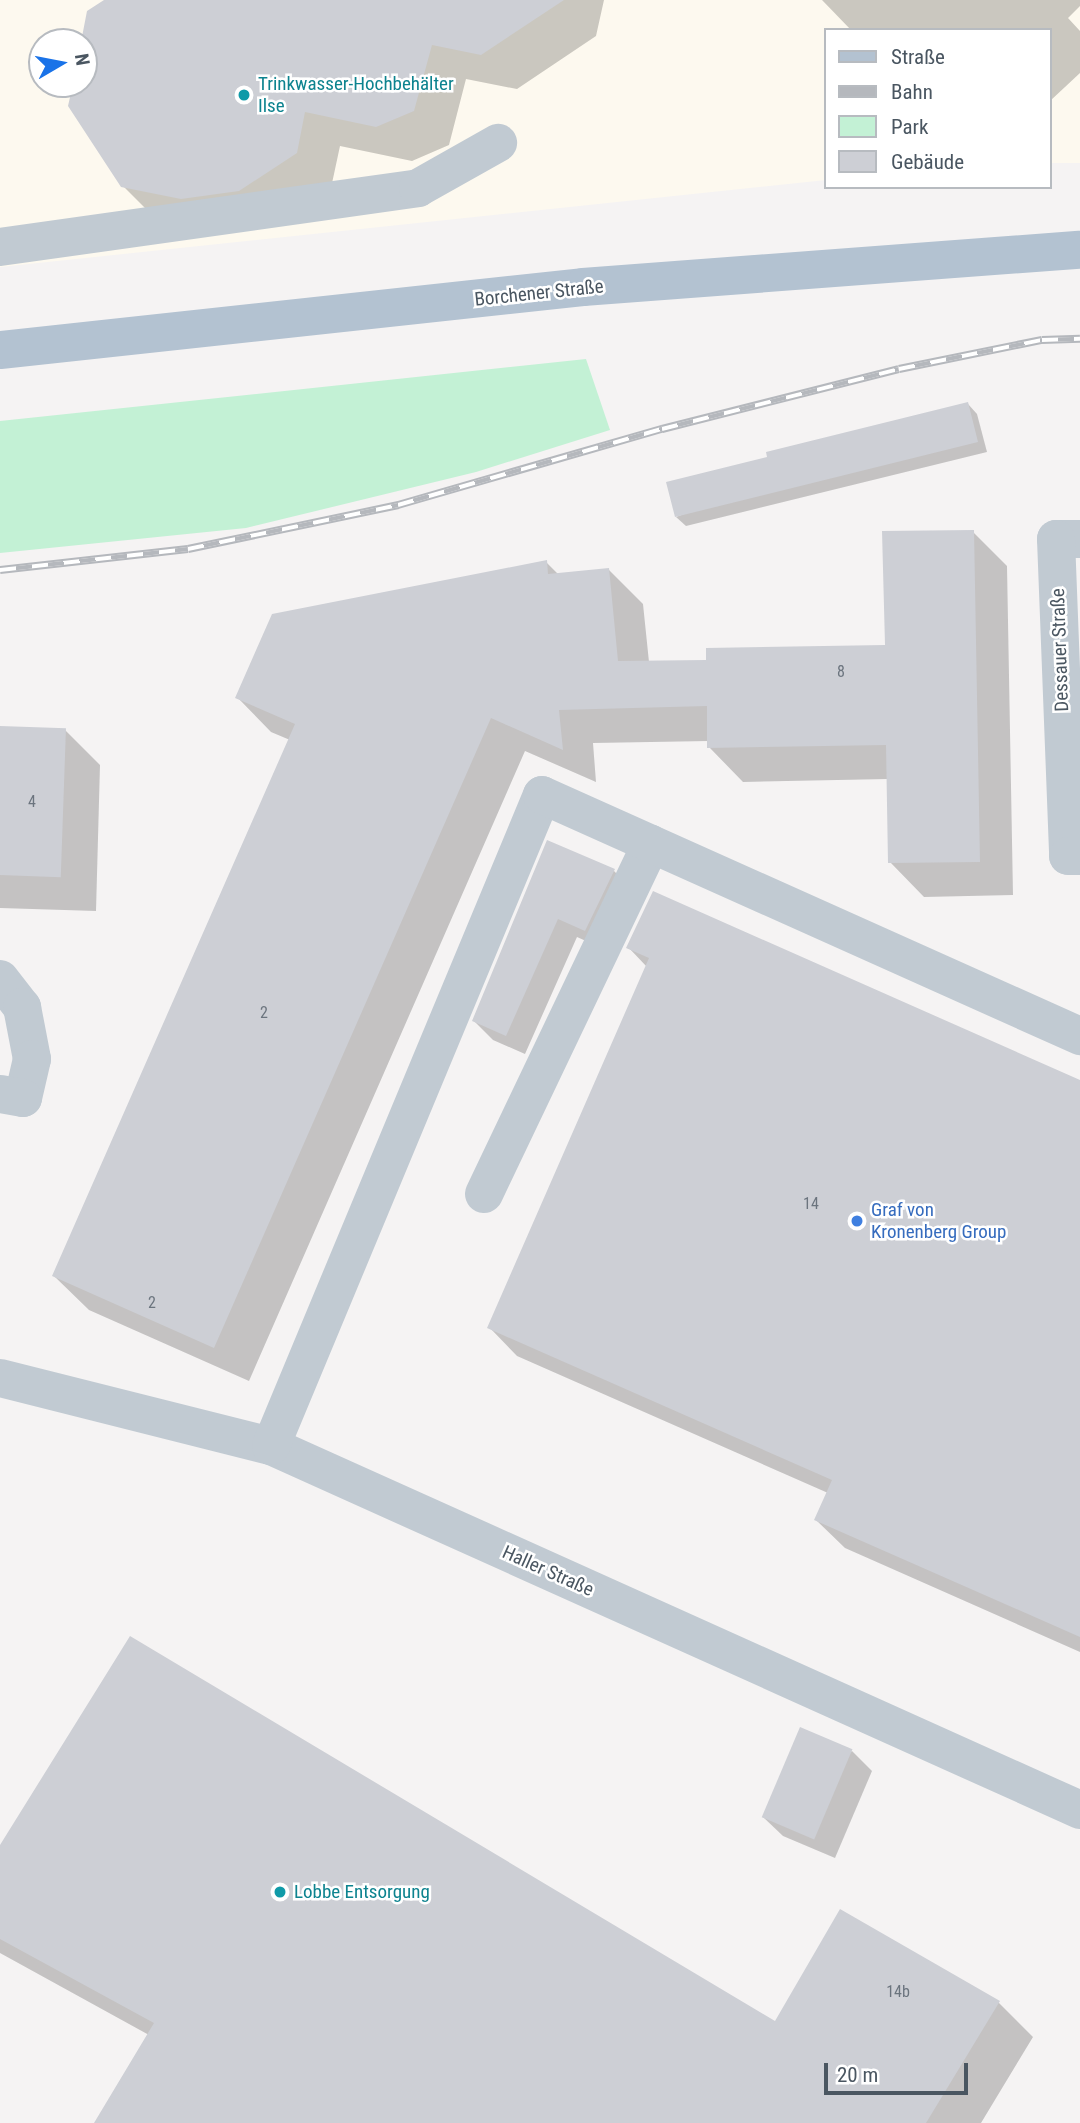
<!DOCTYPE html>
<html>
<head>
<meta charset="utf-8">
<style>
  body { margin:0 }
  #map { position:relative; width:1080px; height:2123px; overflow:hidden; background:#f5f3f3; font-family:"Roboto Condensed",sans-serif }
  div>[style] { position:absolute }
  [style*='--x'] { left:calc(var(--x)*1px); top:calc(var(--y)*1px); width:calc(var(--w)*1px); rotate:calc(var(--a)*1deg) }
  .commercial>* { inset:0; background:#fdf9ef }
  .green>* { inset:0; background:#c3f1d5 }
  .shadow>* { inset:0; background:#0003 }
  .building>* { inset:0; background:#cdcfd5; transform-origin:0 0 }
  .minor>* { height:38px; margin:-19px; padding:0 19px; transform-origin:19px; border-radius:19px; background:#c1cad2 }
  .major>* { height:38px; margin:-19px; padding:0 19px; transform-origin:19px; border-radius:19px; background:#b3c2d1 }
  .rail>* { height:8px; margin-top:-4px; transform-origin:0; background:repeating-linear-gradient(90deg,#fff 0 16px,#b5b8bd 0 32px); box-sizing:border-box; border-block:2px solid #b5b8bd }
  .dots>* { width:19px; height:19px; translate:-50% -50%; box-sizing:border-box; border:4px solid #fff; border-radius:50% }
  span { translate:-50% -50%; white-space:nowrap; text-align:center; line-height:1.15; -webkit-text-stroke:5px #fff; paint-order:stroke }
  .number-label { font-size:16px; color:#6b747e }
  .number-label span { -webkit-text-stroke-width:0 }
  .culture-label { font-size:19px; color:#0d838f }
  .left { translate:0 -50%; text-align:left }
  .street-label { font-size:19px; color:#4a5661 }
  .shop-label { font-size:19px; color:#366cbe }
  .legend { position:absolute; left:824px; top:28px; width:228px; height:161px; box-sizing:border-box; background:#fff; border:2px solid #b7bbc0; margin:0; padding:9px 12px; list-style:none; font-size:21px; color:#4a5661 }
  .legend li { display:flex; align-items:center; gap:14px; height:35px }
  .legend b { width:35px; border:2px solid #b7bbc0 }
  .north { position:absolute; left:28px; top:28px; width:70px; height:70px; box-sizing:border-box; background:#fff; border:2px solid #b7bbc0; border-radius:50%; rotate:80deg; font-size:19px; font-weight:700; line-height:28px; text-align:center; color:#4a5661 }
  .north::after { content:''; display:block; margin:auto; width:24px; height:32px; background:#1a73e8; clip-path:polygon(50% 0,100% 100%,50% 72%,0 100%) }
  .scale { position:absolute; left:824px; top:2063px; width:144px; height:32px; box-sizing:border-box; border:4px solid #4a5661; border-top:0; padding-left:9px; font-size:21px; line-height:24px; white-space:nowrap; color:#4a5661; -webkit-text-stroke:5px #fff; paint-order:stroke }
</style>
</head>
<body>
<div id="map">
  <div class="commercial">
    <i style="clip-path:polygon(evenodd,0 0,1080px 0,1080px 163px,1050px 163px,1050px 30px,826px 30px,826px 180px,0 267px,0 0,42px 42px,84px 42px,84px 84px,42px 84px,42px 42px)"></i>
  </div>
  <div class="green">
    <i style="clip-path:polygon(586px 359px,610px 430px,476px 472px,246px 528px,0 553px,0 421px)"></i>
  </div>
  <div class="shadow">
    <i style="clip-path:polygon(107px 0,604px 0,596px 36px,517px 89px,466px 79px,449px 145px,412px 161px,340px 146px,331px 188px,158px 221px,123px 186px,74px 84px,84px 84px,83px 42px)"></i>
    <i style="clip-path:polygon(822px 0,1080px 0,1080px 6px,1068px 18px,1080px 31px,1080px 73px,1050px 101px,1050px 30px,851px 30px)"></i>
    <i style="clip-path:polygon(968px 404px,977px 414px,987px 452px,686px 526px,676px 517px)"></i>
    <i style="clip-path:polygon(973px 532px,1007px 566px,1013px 895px,924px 897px,890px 862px,888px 779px,743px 782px,709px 747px,709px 741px,593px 743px,596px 782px,525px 751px,249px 1381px,89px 1310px,54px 1276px,290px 740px,271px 732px,237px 697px,546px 562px,559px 575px,609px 570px,643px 604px,649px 662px,708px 662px,886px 646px)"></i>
    <i style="clip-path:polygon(0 728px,65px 730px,100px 765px,96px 911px,0 908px)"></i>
    <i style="clip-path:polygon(548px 843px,614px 871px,633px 890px,604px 949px,577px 937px,525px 1054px,493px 1040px,474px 1021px)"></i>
    <i style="clip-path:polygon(628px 947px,1080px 1082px,1080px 1652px,845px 1548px,816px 1520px,828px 1493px,517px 1356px,489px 1327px,647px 967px)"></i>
    <i style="clip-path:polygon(852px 1751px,872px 1771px,835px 1858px,783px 1836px,763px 1817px)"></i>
    <i style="clip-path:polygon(0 1849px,776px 2023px,998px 2002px,1033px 2037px,981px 2123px,114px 2123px,149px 2035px,0 1953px)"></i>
  </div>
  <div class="building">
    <i style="clip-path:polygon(104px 0,564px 0,481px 55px,432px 45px,414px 111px,376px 127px,305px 112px,297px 153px,239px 191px,181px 199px,121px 187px,68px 106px,73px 84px,84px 84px,84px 42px,81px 42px,87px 11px)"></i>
    <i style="clip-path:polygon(968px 402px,978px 442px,675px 517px,666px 482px,767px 457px,766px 452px)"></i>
    <i style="clip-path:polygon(974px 530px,980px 862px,888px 863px,886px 745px,707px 748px,707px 706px,559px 710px,563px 750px,491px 718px,214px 1348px,52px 1276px,295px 724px,235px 698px,272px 614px,547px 560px,548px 574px,609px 568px,618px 661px,706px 660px,706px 648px,885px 645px,882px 531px)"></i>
    <i style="left:0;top:726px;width:66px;height:149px;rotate:2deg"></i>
    <i style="clip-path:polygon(547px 840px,615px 869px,585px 931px,558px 919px,506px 1036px,472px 1021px)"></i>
    <i style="clip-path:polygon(653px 891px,1080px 1080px,1080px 1637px,814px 1520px,832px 1480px,487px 1328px,649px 958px,626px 948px)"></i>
    <i style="clip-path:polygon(130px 1636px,775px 2021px,840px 1909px,1000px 2001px,926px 2123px,94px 2123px,154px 2023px,0 1939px,0 1845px)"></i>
    <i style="left:800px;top:1727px;width:57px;height:98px;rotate:23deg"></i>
  </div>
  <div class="minor">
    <i style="--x:0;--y:247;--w:422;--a:-8"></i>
    <i style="--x:418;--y:188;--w:92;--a:-29.4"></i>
    <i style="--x:1080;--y:539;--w:24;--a:180"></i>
    <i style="--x:1056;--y:539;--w:317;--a:87.8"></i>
    <i style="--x:1068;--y:856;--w:12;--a:0"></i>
    <i style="--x:0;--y:979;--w:36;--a:52"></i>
    <i style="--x:22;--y:1007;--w:53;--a:79.1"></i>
    <i style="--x:32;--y:1059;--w:40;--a:103"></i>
    <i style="--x:23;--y:1098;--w:23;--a:-170"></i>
    <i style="--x:484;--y:1194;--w:388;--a:-64.5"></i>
    <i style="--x:0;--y:1378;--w:279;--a:14.1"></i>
    <i style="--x:271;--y:1446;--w:887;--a:24.22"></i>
    <i style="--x:271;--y:1446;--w:705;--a:-67.4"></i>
    <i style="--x:542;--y:795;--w:590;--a:24.13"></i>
  </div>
  <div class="major">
    <i style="--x:0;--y:350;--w:586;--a:-6.17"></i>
    <i style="--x:583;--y:287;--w:498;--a:-4.3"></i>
  </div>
  <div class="rail">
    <i style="--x:0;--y:570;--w:189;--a:-6.4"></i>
    <i style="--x:188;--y:549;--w:215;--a:-11.8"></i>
    <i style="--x:398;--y:505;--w:275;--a:-16.1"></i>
    <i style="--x:662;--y:429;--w:244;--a:-14.2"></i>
    <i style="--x:899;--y:369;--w:146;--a:-11.5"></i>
    <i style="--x:1042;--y:340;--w:38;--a:-2"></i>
  </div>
  <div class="dots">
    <i style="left:244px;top:95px;background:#0f9aa8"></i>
    <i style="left:857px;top:1221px;background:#3f7fe0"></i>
    <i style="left:280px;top:1892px;background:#0f9aa8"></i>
  </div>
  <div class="number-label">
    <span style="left:841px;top:672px">8</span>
    <span style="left:32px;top:802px">4</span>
    <span style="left:264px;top:1013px">2</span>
    <span style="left:811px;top:1204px">14</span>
    <span style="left:152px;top:1303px">2</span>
    <span style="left:898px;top:1992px">14b</span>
  </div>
  <div class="culture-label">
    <span class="left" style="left:258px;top:95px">Trinkwasser-Hochbehälter<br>Ilse</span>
    <span class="left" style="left:294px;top:1892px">Lobbe Entsorgung</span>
  </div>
  <div class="street-label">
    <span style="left:539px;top:293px;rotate:-6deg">Borchener Straße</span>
    <span style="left:1060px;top:650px;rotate:-92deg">Dessauer Straße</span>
    <span style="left:548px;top:1571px;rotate:24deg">Haller Straße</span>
  </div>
  <div class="shop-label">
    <span class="left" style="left:871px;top:1221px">Graf von<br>Kronenberg Group</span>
  </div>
  <ul class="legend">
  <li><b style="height:9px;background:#b3c2d1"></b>Straße</li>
  <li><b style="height:9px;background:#b5b8bd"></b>Bahn</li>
  <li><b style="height:19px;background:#c3f1d5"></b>Park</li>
  <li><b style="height:19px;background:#cdcfd5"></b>Gebäude</li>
  </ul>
  <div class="north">N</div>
  <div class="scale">20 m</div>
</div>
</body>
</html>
